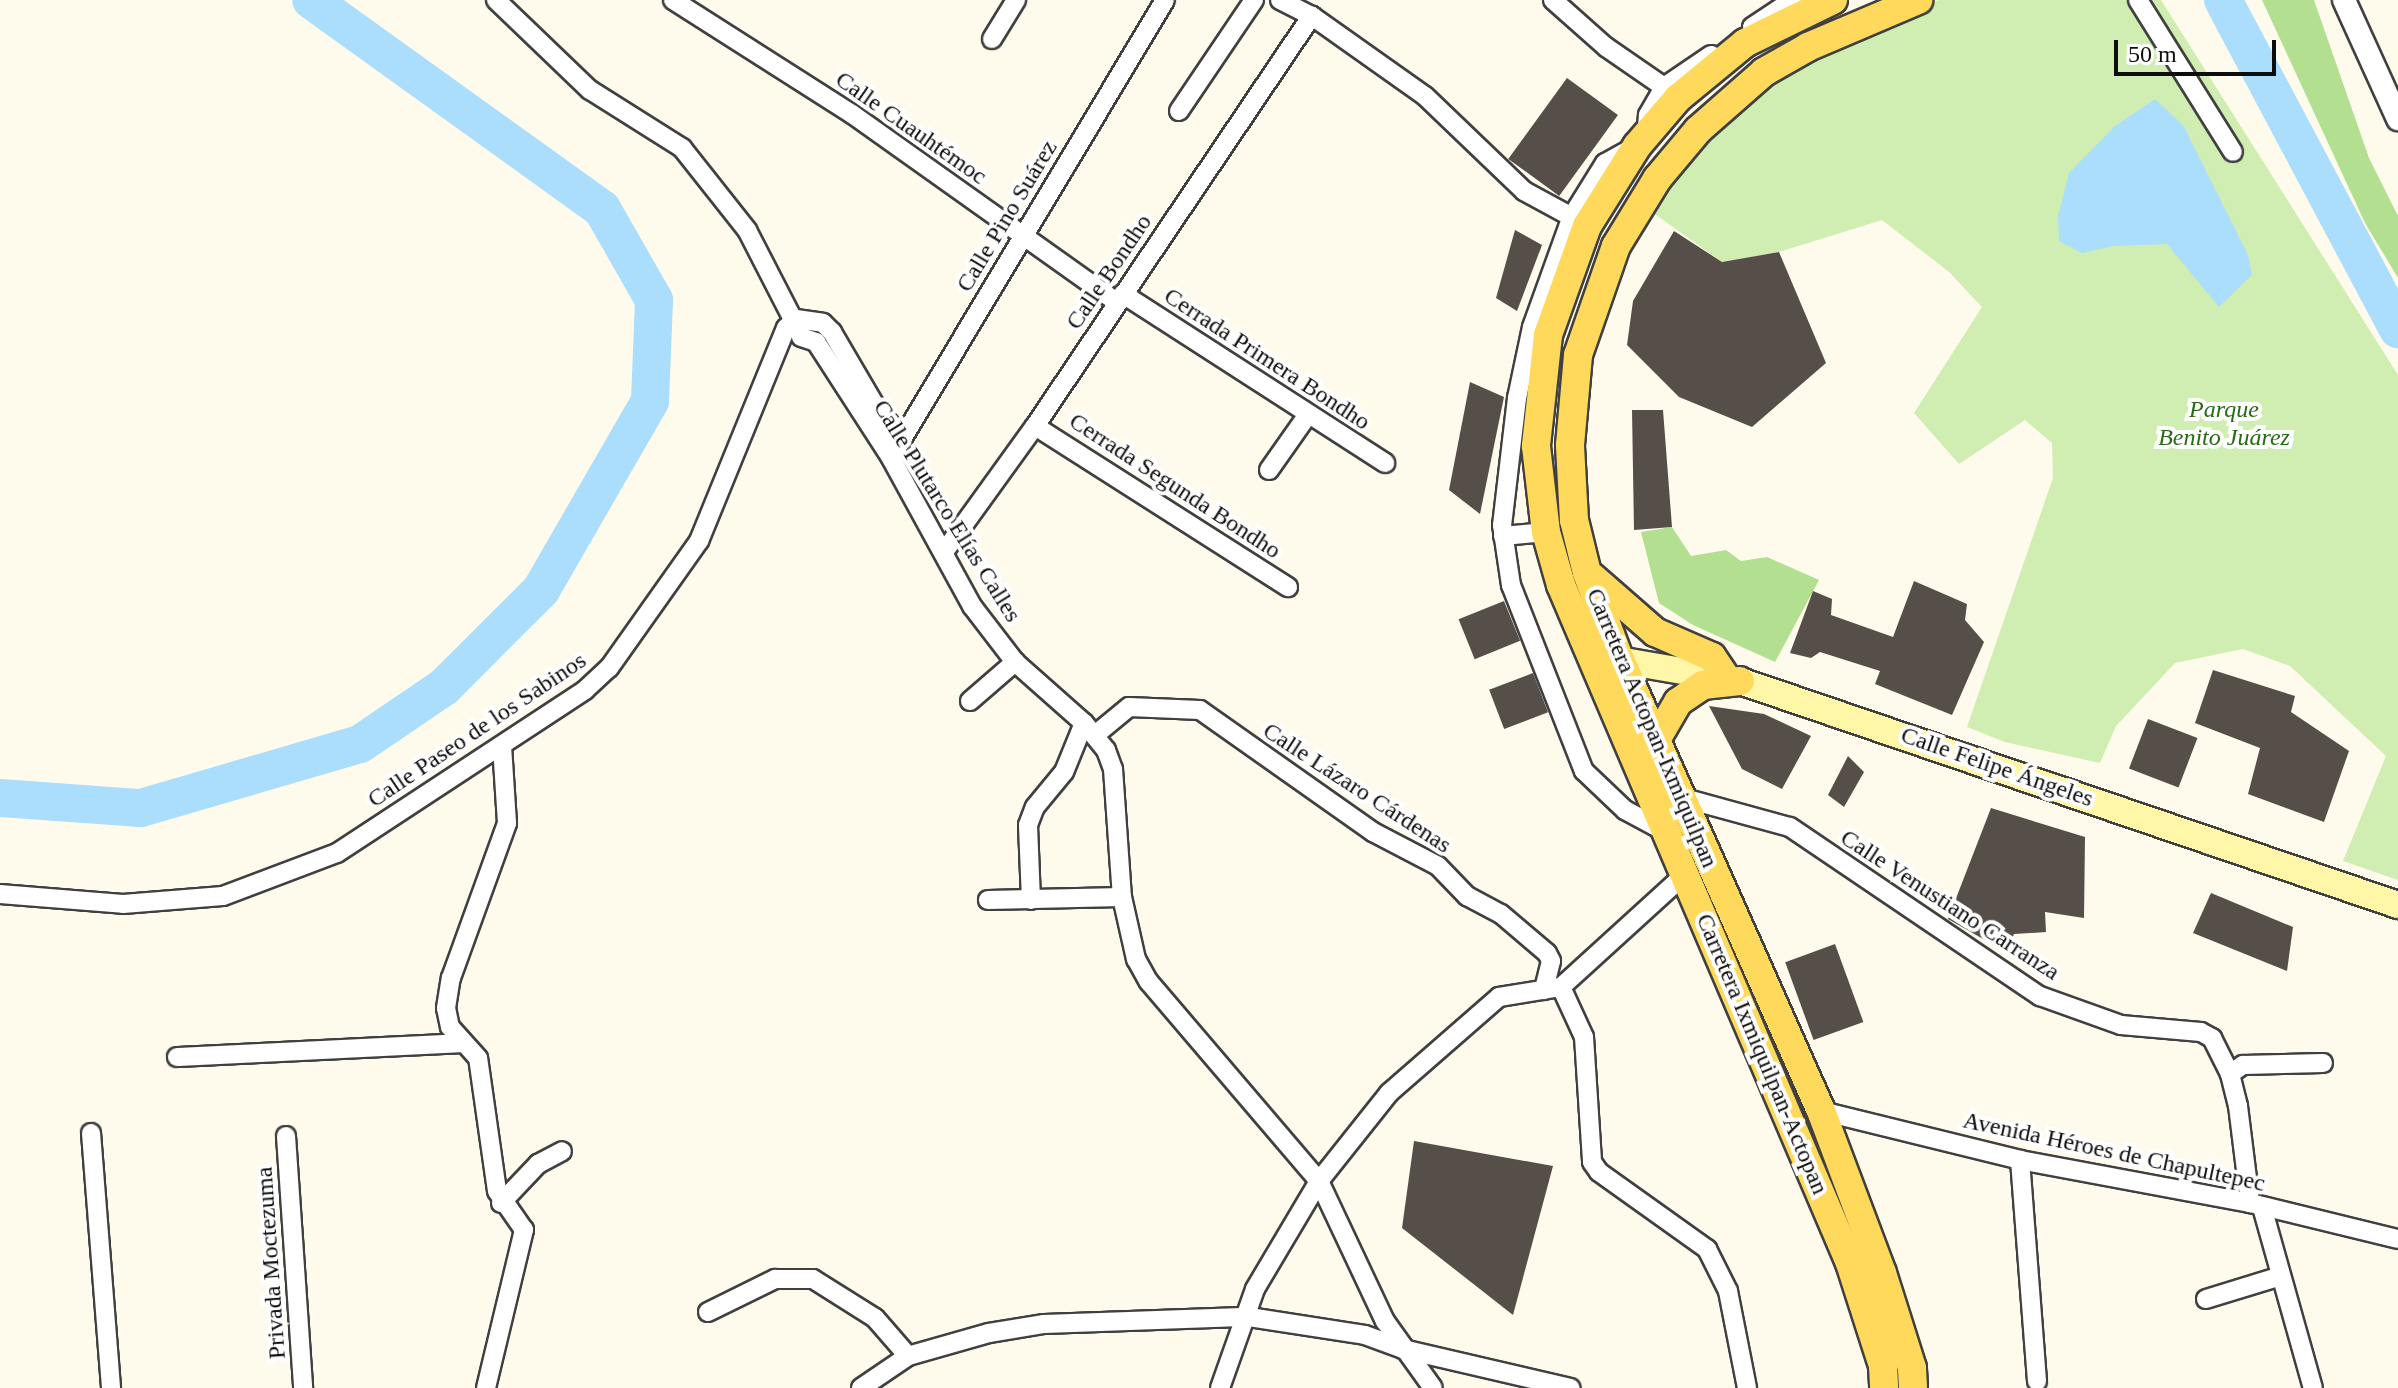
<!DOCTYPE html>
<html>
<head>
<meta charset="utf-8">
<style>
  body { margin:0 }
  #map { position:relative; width:2398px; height:1388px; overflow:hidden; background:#fffbec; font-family:Georgia,serif }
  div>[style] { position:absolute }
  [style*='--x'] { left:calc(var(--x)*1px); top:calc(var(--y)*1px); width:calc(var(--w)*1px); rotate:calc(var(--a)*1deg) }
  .green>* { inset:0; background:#d0edb2 }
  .forest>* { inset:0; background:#b3e090 }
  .water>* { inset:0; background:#abddfc }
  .river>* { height:38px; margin:-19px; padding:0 19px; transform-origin:19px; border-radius:19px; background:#abddfc }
  .building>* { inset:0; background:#564e48; transform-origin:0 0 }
  .roads { filter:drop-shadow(2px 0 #404040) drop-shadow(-2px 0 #404040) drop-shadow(0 2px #404040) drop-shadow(0 -2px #404040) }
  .minor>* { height:18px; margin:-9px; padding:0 9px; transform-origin:9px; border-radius:9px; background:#fff }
  .tertiary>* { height:22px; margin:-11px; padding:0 11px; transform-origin:11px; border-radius:11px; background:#fff }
  .secondary>* { height:26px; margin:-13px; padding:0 13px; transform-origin:13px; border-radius:13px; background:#fff6a7 }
  .primary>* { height:28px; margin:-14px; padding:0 14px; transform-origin:14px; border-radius:14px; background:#ffd95c }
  span { translate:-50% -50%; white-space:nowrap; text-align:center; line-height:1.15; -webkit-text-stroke:8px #fff; paint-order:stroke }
  .street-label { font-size:24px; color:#0d0d0d }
  .park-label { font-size:24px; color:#286a17; font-style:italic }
  .scale { position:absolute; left:2114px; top:40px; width:162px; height:36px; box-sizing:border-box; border:4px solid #0d0d0d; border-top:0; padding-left:10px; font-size:24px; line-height:28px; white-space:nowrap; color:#0d0d0d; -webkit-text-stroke:6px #fff; paint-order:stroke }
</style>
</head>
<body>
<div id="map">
  <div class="green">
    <i style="clip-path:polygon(1939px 0,2161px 0,2398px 375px,2398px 880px,2343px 861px,2386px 756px,2290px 666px,2243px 649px,2175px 663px,2116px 726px,2100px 763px,2005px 742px,1967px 727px,2053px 478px,2052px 443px,2025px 420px,1959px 464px,1914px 413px,1982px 307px,1949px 272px,1882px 220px,1779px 252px,1722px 262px,1649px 210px,1737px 104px,1808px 47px)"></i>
  </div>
  <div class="forest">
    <i style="clip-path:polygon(2262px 0,2314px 0,2369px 158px,2398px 216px,2398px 278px,2365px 223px)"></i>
    <i style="clip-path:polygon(1672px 527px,1691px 556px,1726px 550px,1741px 561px,1767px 557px,1819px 580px,1775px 662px,1693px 625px,1659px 603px,1641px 532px)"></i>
  </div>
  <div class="water">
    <i style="clip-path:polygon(2155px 99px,2183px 125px,2248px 255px,2252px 275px,2219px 307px,2167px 244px,2113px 246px,2082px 253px,2059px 241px,2058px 216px,2069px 173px,2115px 126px)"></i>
  </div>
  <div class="river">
    <i style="--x:2223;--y:0;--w:373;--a:62"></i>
    <i style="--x:0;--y:798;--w:141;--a:4.1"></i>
    <i style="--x:141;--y:808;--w:228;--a:-16.3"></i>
    <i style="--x:360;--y:744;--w:102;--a:-34.2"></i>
    <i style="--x:444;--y:687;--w:137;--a:-45"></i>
    <i style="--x:541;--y:590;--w:218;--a:-60"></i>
    <i style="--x:650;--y:401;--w:101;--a:-87.7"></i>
    <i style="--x:654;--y:300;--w:105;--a:-119.7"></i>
    <i style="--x:602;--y:209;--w:358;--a:-144.3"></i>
  </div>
  <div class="building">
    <i style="left:1567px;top:78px;width:63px;height:100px;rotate:36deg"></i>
    <i style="clip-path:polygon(1515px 230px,1542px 245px,1517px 311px,1496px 298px)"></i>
    <i style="clip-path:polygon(1674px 231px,1722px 262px,1779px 252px,1826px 363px,1752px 427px,1679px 397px,1627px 345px,1633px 301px)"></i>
    <i style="clip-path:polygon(1470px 382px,1504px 397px,1480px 514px,1449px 490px)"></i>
    <i style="clip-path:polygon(1632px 410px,1663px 410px,1672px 527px,1634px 530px)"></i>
    <i style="clip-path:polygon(1914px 581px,1967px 604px,1965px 620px,1984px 642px,1952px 715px,1875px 684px,1880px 671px,1820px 652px,1811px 658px,1790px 653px,1813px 591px,1832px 599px,1831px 615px,1893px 637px)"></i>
    <i style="left:1504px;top:601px;width:43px;height:49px;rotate:68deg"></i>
    <i style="clip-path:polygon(2213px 670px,2295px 696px,2291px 712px,2349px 751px,2324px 822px,2248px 794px,2260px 748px,2195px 723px)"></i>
    <i style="left:1533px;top:673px;width:42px;height:47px;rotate:69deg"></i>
    <i style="clip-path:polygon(1709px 706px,1764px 714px,1811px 736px,1782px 789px,1742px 769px)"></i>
    <i style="left:2148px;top:719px;width:53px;height:53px;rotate:21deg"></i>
    <i style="clip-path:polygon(1848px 756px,1864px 772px,1844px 807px,1828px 795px)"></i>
    <i style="clip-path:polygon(1991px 808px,2085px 837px,2084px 918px,2045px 912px,2046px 932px,2014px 934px,2006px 952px,1948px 919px)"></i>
    <i style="clip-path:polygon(2211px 893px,2293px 927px,2287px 971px,2193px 933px)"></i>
    <i style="left:1835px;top:944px;width:83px;height:53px;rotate:70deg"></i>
    <i style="clip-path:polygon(1414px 1141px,1553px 1166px,1513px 1315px,1402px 1228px)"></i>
  </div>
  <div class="roads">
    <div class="minor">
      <i style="--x:496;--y:0;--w:130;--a:43.8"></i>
      <i style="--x:590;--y:90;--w:109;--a:32.2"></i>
      <i style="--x:682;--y:148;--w:105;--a:51.6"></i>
      <i style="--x:747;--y:230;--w:114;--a:62.8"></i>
      <i style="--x:673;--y:0;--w:212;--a:32.5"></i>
      <i style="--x:852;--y:114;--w:325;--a:35.4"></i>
      <i style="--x:1280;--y:0;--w:36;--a:27"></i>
      <i style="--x:1312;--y:16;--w:138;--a:35.3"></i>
      <i style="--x:1425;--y:96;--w:137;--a:43.8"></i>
      <i style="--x:1524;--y:191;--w:65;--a:28.5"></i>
      <i style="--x:1553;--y:0;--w:71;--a:41.6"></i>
      <i style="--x:1606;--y:47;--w:70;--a:34.6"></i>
      <i style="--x:2138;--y:0;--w:179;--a:58"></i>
      <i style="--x:1752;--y:27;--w:47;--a:-33.7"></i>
      <i style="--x:1791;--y:1;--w:18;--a:-3"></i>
      <i style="--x:992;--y:39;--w:46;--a:-58.4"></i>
      <i style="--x:1179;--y:111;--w:134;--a:-56"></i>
      <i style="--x:1647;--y:128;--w:13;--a:-86"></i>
      <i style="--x:1648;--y:115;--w:32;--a:-60"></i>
      <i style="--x:1664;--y:87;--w:57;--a:-34.2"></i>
      <i style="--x:1634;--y:147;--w:33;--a:151"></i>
      <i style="--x:1605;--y:163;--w:62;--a:121.9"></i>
      <i style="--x:1572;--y:216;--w:118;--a:109.8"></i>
      <i style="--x:1532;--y:327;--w:73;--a:101.9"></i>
      <i style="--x:1517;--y:398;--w:128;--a:96.7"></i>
      <i style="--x:1502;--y:525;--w:61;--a:81.5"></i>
      <i style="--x:1511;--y:585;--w:200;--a:68.6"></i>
      <i style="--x:1584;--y:771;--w:57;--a:43.6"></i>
      <i style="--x:1625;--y:810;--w:47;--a:28.2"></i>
      <i style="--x:1123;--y:294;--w:312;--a:32.8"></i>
      <i style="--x:801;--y:337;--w:16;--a:18"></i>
      <i style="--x:816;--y:342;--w:138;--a:57.1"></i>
      <i style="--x:891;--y:458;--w:169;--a:61.3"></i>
      <i style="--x:972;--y:606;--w:71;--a:52.5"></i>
      <i style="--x:1015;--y:662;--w:92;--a:41.5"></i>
      <i style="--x:1084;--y:723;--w:35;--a:51"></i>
      <i style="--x:1106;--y:750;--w:20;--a:70"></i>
      <i style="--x:1113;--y:769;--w:128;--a:86"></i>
      <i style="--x:1122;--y:897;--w:64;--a:77.3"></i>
      <i style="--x:1136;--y:959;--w:26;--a:61"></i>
      <i style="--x:1149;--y:982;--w:262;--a:49.5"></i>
      <i style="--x:1319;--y:1181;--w:155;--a:64.8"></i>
      <i style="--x:1385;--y:1321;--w:82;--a:54.4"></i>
      <i style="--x:1035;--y:426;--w:300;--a:32.5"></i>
      <i style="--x:896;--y:449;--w:523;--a:-59.07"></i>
      <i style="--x:1269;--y:470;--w:66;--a:-54.9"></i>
      <i style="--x:1503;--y:536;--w:43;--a:-5.3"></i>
      <i style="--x:944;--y:552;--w:155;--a:-54.2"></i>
      <i style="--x:1035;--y:426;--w:495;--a:-56"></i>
      <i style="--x:970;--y:701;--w:60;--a:-40.9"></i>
      <i style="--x:1095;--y:735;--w:44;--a:-39.5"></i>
      <i style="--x:1129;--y:707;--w:71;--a:2.4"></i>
      <i style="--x:1200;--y:710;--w:212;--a:35.2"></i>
      <i style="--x:1373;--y:832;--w:73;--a:27.6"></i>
      <i style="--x:1438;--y:866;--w:42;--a:46"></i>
      <i style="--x:1467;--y:896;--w:38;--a:28"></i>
      <i style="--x:1501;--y:914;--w:60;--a:40.3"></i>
      <i style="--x:1547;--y:953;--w:9;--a:63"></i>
      <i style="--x:1551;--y:961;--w:30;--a:104"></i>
      <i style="--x:1680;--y:797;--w:114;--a:15.3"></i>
      <i style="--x:1790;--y:827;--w:302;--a:34.1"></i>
      <i style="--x:2040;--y:996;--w:86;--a:19.7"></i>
      <i style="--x:2121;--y:1025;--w:80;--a:5"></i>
      <i style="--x:2201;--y:1032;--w:13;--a:29"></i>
      <i style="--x:2212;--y:1038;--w:40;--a:63.4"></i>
      <i style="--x:2230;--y:1074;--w:33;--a:76"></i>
      <i style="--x:2238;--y:1106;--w:98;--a:82.9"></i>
      <i style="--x:0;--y:894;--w:123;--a:4.6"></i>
      <i style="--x:123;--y:904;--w:100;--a:-4.6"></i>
      <i style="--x:223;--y:896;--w:122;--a:-20.7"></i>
      <i style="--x:337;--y:853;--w:297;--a:-33.3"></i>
      <i style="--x:585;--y:690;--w:33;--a:-43"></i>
      <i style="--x:609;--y:668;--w:156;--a:-54.7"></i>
      <i style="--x:699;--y:541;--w:230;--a:-67.8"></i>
      <i style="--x:786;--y:328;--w:13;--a:-42"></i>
      <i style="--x:796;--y:319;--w:27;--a:8"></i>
      <i style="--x:823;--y:323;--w:13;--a:45"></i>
      <i style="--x:832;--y:332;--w:83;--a:59.7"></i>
      <i style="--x:874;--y:404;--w:43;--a:51.5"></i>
      <i style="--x:988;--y:900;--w:134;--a:-1.3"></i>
      <i style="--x:1031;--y:900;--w:75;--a:-92.3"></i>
      <i style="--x:1028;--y:825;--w:19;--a:-69"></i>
      <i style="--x:1035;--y:807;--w:45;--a:-50.4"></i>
      <i style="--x:1064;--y:772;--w:53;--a:-67.8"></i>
      <i style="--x:1561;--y:987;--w:55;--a:65.3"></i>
      <i style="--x:1584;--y:1037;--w:125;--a:86.3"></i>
      <i style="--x:1592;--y:1162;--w:12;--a:55"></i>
      <i style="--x:1599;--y:1172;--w:133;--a:35.5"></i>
      <i style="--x:1707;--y:1249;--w:47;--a:63.4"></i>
      <i style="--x:1728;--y:1291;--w:99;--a:78.9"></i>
      <i style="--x:177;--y:1057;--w:284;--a:-2.8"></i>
      <i style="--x:2230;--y:1074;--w:16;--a:-35"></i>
      <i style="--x:2243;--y:1065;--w:80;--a:-1.4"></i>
      <i style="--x:1821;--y:1111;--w:205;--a:13.8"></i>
      <i style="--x:2020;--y:1160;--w:234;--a:10.6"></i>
      <i style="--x:2250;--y:1203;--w:152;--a:13.7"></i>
      <i style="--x:91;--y:1133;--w:256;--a:85.5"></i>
      <i style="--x:286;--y:1136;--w:253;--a:86.1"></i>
      <i style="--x:2020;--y:1160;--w:222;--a:85.6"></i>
      <i style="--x:501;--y:1203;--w:54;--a:-46.5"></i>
      <i style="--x:538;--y:1164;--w:27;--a:-28"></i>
      <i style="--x:2262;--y:1207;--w:188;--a:74.3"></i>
      <i style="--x:2206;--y:1299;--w:78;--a:-17"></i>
      <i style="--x:708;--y:1312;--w:75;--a:-26.2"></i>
      <i style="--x:775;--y:1279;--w:38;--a:0"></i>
      <i style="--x:813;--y:1279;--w:73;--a:32.2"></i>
      <i style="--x:875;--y:1318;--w:50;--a:49"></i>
      <i style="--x:486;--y:1388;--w:163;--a:-76.5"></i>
      <i style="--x:524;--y:1230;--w:47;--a:-124.7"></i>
      <i style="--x:497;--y:1191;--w:134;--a:-98.1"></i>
      <i style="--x:478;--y:1058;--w:42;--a:-132.1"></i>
      <i style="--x:450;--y:1027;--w:19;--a:-102"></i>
      <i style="--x:446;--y:1008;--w:30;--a:-81"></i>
      <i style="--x:451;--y:978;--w:165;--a:-70.1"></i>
      <i style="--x:507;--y:823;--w:78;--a:-93.7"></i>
      <i style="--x:861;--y:1388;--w:57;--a:-34.2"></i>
      <i style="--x:908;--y:1356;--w:84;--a:-15.9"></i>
      <i style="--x:989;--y:1333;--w:56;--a:-9.3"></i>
      <i style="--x:1044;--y:1324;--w:205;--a:-2"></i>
      <i style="--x:1249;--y:1317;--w:117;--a:8.8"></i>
      <i style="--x:1365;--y:1335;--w:40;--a:20.2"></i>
      <i style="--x:1403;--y:1349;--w:172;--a:13.1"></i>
      <i style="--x:1220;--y:1388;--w:105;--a:-70.5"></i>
      <i style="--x:1255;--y:1289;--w:126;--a:-59.3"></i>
      <i style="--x:1319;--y:1181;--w:112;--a:-51.5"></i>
      <i style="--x:1389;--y:1093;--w:146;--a:-41.1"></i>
      <i style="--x:1499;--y:997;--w:63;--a:-9.2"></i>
      <i style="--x:1561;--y:987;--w:168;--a:-42.3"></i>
    </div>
    <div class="tertiary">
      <i style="--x:2344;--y:0;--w:131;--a:65.6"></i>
    </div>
    <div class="secondary">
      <i style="--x:1601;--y:657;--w:141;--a:9.8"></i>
      <i style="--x:1740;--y:681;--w:695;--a:18.8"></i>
    </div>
    <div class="primary">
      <i style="--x:1833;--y:0;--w:98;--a:154"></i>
      <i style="--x:1745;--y:43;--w:87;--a:140.6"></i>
      <i style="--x:1678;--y:98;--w:63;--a:130.5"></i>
      <i style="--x:1637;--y:146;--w:94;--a:122"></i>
      <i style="--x:1587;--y:226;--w:116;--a:109.7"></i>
      <i style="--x:1548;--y:335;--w:112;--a:96.2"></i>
      <i style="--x:1536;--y:446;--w:87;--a:83.4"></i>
      <i style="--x:1546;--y:532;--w:55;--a:74.2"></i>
      <i style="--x:1561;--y:585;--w:737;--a:66.91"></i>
      <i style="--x:1850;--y:1263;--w:108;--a:72.2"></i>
      <i style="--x:1883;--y:1366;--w:22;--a:87"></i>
      <i style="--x:1592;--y:577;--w:84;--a:41.1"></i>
      <i style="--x:1655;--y:632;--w:62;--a:23.7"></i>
      <i style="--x:1712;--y:657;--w:25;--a:56"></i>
      <i style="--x:1656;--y:740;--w:44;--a:-59.9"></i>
      <i style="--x:1678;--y:702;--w:30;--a:-34"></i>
      <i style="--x:1703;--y:685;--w:37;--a:-6"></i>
      <i style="--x:1913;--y:1388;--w:20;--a:-93"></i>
      <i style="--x:1912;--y:1368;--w:100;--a:-107.5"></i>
      <i style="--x:1882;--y:1273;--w:173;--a:-110.6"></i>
      <i style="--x:1821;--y:1111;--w:496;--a:-114"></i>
      <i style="--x:1619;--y:658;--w:91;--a:-110.6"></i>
      <i style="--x:1587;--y:573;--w:55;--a:-103.8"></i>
      <i style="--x:1574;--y:520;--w:75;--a:-93.1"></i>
      <i style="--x:1570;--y:445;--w:90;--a:-84.9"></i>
      <i style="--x:1578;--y:355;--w:115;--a:-70.8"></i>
      <i style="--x:1616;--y:246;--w:79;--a:-58.5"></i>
      <i style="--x:1657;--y:179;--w:64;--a:-50.1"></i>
      <i style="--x:1698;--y:130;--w:88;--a:-41.3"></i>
      <i style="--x:1764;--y:72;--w:51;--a:-29.6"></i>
      <i style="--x:1808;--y:47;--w:120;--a:-23.1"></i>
    </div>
  </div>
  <div class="street-label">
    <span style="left:911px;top:128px;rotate:35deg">Calle Cuauhtémoc</span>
    <span style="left:1007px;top:216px;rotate:-59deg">Calle Pino Suárez</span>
    <span style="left:1109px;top:272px;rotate:-56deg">Calle Bondho</span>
    <span style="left:1267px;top:359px;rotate:33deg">Cerrada Primera Bondho</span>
    <span style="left:1175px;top:486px;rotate:33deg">Cerrada Segunda Bondho</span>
    <span style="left:947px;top:511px;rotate:58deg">Calle Plutarco Elías Calles</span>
    <span style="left:1652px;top:728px;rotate:67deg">Carretera Actopan-Ixmiquilpan</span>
    <span style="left:477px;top:730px;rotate:-34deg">Calle Paseo de los Sabinos</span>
    <span style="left:1997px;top:767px;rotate:19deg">Calle Felipe Ángeles</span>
    <span style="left:1357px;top:788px;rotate:33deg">Calle Lázaro Cárdenas</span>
    <span style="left:1950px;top:905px;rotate:33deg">Calle Venustiano Carranza</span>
    <span style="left:1762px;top:1054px;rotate:67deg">Carretera Ixmiquilpan-Actopan</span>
    <span style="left:2114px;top:1152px;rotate:12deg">Avenida Héroes de Chapultepec</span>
    <span style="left:271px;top:1263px;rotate:-94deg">Privada Moctezuma</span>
  </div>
  <div class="park-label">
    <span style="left:2224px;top:424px">Parque<br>Benito Juárez</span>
  </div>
  <div class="scale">50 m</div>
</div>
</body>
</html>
